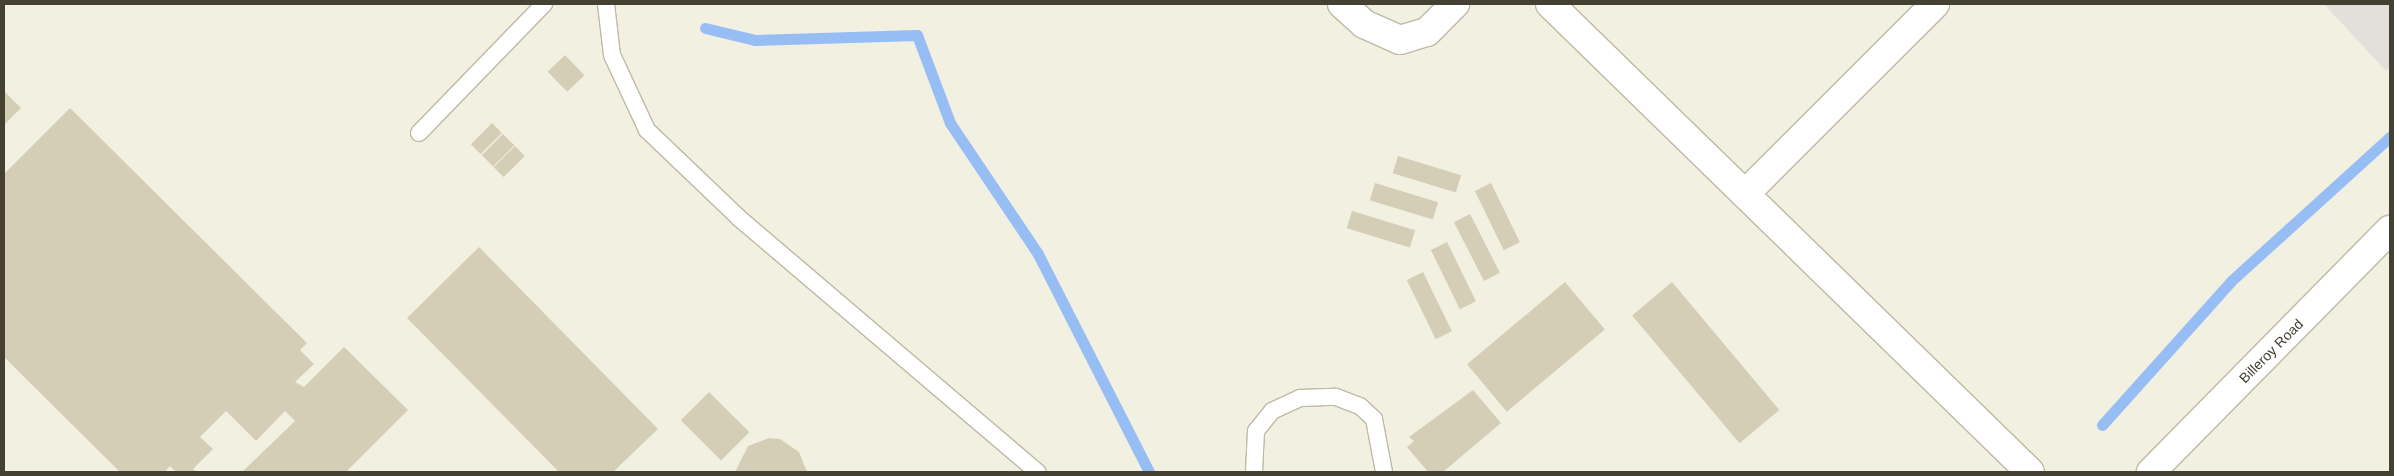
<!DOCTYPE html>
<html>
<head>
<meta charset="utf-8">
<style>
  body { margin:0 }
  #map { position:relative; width:2394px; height:476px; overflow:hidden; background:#f2f0e1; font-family:Arial,sans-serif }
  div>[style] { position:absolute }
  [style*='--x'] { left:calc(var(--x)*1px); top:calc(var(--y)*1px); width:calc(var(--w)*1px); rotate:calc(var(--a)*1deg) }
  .parking>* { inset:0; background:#e2e0db }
  .stream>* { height:11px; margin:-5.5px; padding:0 5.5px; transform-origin:5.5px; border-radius:5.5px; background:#97bdf5 }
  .building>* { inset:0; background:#d4ceb6; transform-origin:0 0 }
  .roads { filter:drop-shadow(1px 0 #bebaa4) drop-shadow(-1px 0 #bebaa4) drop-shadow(0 1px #bebaa4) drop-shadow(0 -1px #bebaa4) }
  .service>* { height:16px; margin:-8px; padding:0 8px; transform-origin:8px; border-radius:8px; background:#fff }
  .minor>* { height:28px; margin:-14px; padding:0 14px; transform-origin:14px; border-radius:14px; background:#fff }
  span { translate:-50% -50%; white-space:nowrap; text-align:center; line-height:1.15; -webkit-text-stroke:4px #fff; paint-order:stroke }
  .street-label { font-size:14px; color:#444032 }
  .frame { position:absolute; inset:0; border:5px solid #444032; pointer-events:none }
</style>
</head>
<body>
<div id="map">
  <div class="parking">
    <i style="clip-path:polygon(2324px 4px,2390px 4px,2390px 67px,2386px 71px)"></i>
  </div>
  <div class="stream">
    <i style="--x:705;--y:28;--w:51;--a:13.5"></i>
    <i style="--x:755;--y:40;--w:162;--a:-1.8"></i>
    <i style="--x:917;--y:35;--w:94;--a:69.4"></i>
    <i style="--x:950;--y:123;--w:158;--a:56.1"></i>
    <i style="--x:1038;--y:254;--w:245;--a:63"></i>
    <i style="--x:2102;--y:425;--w:193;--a:-48.1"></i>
    <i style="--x:2231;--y:281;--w:215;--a:-42.2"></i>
  </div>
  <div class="building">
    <i style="left:565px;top:55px;width:28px;height:24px;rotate:46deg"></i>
    <i style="clip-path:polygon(4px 91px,21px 108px,4px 125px)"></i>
    <i style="clip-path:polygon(70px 108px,307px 343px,300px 350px,314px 364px,295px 382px,304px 387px,344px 347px,408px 410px,346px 472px,242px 472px,295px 421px,285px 411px,256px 441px,226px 411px,200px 437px,213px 449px,193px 469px,197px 472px,176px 472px,170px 466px,165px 472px,120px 472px,4px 357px,4px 174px)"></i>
    <i style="left:492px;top:123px;width:14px;height:30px;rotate:45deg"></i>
    <i style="left:503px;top:134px;width:16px;height:30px;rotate:45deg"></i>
    <i style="left:515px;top:146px;width:14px;height:30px;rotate:45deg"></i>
    <i style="left:1398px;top:156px;width:66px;height:18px;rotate:17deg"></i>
    <i style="left:1375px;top:183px;width:66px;height:18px;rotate:17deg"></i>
    <i style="left:1491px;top:183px;width:66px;height:18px;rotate:64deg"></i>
    <i style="left:1352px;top:211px;width:66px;height:18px;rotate:17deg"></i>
    <i style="left:1470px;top:214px;width:66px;height:18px;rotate:63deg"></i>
    <i style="left:1447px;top:242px;width:66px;height:18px;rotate:64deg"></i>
    <i style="clip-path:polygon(479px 247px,658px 429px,613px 472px,559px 472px,407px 318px)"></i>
    <i style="left:1423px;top:272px;width:66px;height:18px;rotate:64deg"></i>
    <i style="left:1565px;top:282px;width:62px;height:128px;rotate:50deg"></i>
    <i style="left:1672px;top:282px;width:167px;height:52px;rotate:50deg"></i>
    <i style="clip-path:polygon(1473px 390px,1501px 423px,1443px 472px,1428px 472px,1407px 447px,1414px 441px,1409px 437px)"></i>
    <i style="left:709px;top:392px;width:57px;height:40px;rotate:45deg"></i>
    <i style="clip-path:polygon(769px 438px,780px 439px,799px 452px,807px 472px,735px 472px,748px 446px)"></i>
  </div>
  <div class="roads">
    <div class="service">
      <i style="--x:606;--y:4;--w:51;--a:83.3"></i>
      <i style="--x:612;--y:55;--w:83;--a:65"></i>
      <i style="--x:647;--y:130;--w:127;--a:43.7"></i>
      <i style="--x:739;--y:218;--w:392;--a:40.4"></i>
      <i style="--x:419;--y:133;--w:180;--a:-45.9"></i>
      <i style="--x:1254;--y:472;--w:41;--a:-87.2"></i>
      <i style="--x:1256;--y:431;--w:26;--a:-51"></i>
      <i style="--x:1272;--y:411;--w:31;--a:-25"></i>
      <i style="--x:1300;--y:398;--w:36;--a:-2"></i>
      <i style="--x:1336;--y:397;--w:26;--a:21"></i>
      <i style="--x:1360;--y:406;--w:19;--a:43"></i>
      <i style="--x:1374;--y:419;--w:54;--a:79.3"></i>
    </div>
    <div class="minor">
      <i style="--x:1342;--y:4;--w:30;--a:42"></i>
      <i style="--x:1364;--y:24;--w:39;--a:24"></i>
      <i style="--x:1400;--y:40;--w:28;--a:-17"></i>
      <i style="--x:1427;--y:32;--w:40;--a:-45"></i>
      <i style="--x:1550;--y:4;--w:670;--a:44.27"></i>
      <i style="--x:1745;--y:194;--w:269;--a:-45"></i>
      <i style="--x:2151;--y:472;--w:340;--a:-45.4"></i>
    </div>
  </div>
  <div class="street-label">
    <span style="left:2271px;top:351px;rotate:-45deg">Billeroy Road</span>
  </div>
  <div class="frame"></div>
</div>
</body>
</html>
